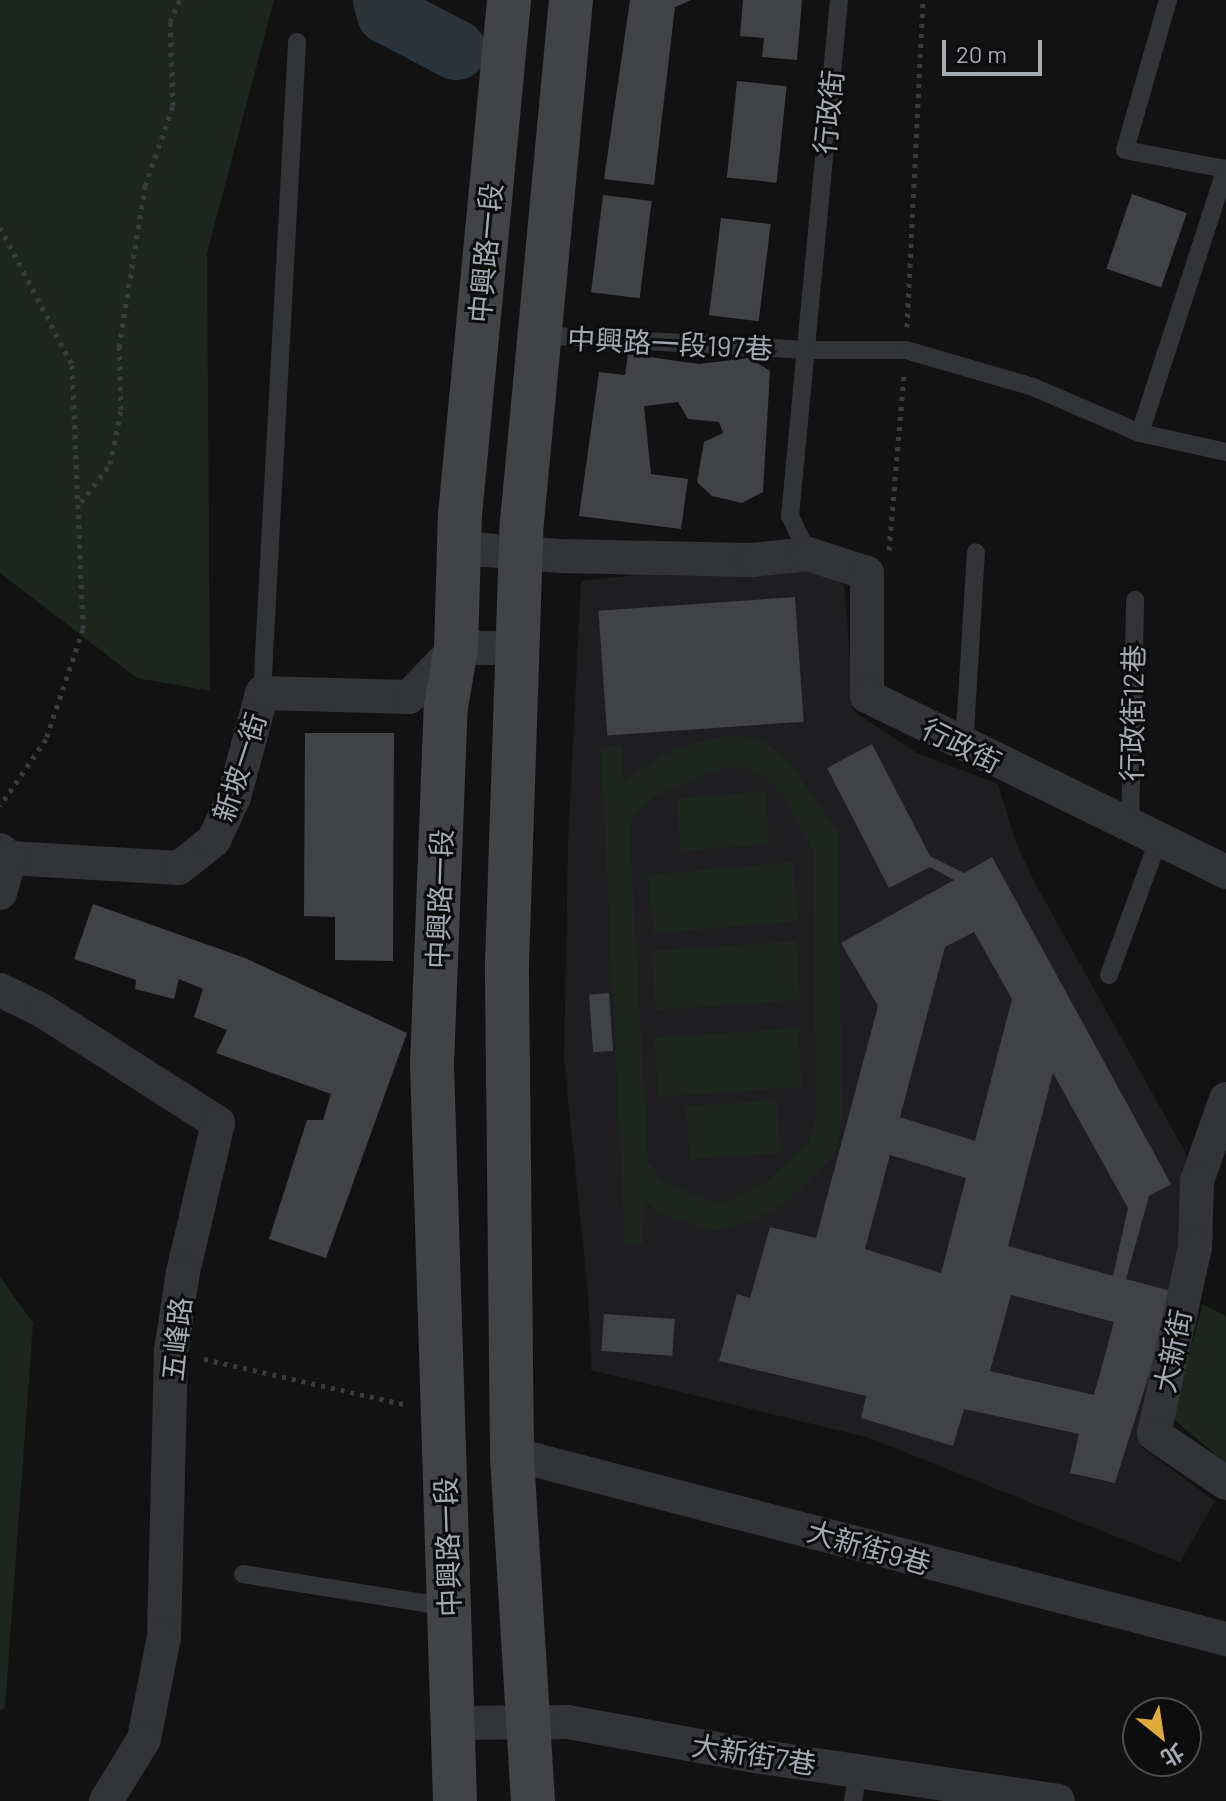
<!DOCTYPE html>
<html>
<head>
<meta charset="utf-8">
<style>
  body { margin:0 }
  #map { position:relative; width:1226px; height:1801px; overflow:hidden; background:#121213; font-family:Barlow,"Noto Sans TC",sans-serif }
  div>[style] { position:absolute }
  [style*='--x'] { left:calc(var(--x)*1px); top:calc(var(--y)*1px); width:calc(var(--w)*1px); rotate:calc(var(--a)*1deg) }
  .built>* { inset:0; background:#1e1e20 }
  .green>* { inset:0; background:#1e251f; transform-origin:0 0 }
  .river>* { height:60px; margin:-30px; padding:0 30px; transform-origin:30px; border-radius:30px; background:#2c343a }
  .building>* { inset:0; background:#414246; transform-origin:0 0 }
  .path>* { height:5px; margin-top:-2.5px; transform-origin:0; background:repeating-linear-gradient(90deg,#393b3e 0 4px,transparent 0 10px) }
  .lane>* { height:18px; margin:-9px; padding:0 9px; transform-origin:9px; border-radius:9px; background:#333438 }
  .street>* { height:34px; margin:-17px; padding:0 17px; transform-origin:17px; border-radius:17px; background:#333438 }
  .secondary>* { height:44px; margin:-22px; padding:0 22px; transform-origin:22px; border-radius:22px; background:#414347 }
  span { translate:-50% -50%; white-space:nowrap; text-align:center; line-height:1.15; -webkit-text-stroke:6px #0d0d0e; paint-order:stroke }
  .street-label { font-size:28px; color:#a4a9b2 }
  .north { position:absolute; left:1122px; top:1697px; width:80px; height:80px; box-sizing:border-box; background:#0d0d0e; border:2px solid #494b50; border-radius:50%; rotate:150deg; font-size:22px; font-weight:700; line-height:32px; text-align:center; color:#a4a9b2 }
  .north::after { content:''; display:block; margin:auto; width:28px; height:36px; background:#e0a93c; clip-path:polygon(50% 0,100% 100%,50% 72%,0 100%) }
  .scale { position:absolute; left:942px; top:40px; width:100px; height:36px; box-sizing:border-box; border:4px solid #a4a9b2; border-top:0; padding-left:10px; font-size:24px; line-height:28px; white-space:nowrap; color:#a4a9b2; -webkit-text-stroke:6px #0d0d0e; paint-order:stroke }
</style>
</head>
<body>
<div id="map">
  <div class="built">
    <i style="clip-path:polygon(804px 562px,844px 580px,854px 712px,917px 753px,998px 784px,1016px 843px,1036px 885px,1194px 1168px,1142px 1448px,1215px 1501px,1180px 1562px,870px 1438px,591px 1370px,588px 1294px,564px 1060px,568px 843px,581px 581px,697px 568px)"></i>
  </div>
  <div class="green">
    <i style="clip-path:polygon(0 0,274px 0,207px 253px,210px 691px,137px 678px,0 573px)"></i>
    <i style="clip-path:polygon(evenodd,724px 736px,745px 736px,765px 743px,786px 758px,837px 831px,843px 1121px,834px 1155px,782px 1206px,756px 1219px,712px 1231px,659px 1213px,644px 1200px,643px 1243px,625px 1245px,601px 747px,622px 746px,623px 781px,674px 749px,724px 736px,724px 767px,747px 768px,762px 774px,786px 798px,813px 850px,816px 1120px,808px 1144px,764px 1184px,728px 1201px,708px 1201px,660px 1180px,648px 1161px,629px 821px,654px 796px,724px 767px)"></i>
    <i style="left:765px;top:791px;width:53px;height:89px;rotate:85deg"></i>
    <i style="left:793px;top:862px;width:59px;height:145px;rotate:85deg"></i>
    <i style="left:796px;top:941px;width:59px;height:145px;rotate:86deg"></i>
    <i style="left:798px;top:1028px;width:59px;height:144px;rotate:86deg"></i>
    <i style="left:777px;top:1100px;width:53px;height:91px;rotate:86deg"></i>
    <i style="clip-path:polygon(0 1277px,33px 1323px,5px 1707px,0 1711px)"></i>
    <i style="clip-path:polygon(1203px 1304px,1226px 1316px,1226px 1463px,1171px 1417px)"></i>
  </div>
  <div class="river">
    <i style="--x:383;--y:0;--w:15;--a:74"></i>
    <i style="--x:387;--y:14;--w:78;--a:27.6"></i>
  </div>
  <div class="building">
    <i style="clip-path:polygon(630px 0,691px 0,675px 7px,654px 185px,604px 179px)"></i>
    <i style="clip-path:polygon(743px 0,802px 0,797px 60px,762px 57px,764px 38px,740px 36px)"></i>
    <i style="left:737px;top:81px;width:50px;height:97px;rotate:6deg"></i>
    <i style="left:1132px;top:194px;width:58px;height:79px;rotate:19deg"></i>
    <i style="left:603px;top:195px;width:49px;height:98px;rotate:7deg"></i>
    <i style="left:721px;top:218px;width:50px;height:98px;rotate:7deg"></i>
    <i style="clip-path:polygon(628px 354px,699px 364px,749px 358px,770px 371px,763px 492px,742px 503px,712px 496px,697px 482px,704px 442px,723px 433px,719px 422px,688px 419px,678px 402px,644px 406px,651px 474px,688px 479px,681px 529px,579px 516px,599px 372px,625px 375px)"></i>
    <i style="left:795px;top:597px;width:125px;height:197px;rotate:86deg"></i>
    <i style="clip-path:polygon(305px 733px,394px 733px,393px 961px,335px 960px,335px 917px,304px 916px)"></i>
    <i style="clip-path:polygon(evenodd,872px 744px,930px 856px,964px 873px,992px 857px,1171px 1184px,1149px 1196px,1126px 1279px,1175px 1292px,1115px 1483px,1070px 1473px,1079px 1434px,964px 1409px,953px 1446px,861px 1418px,866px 1396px,719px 1361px,737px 1294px,750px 1298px,770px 1227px,816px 1238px,878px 1006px,841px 943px,954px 880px,930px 867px,889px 888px,827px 768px,872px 744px,974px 932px,1012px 999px,975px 1141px,900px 1117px,945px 947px,974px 932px,872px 744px,1053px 1073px,1128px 1208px,1113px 1276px,1008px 1246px,1053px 1073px,872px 744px,890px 1155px,966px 1178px,941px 1273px,865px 1249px,890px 1155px,872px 744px,1011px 1295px,1114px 1322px,1094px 1395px,990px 1371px,1011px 1295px)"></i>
    <i style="clip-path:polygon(93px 904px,245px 958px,407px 1033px,326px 1258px,269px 1239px,307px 1120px,323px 1120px,331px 1094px,216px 1053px,227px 1030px,194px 1017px,203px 989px,179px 979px,174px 999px,135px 989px,136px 980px,74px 959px)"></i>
    <i style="left:609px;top:993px;width:58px;height:20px;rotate:86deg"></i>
    <i style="left:604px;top:1314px;width:71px;height:37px;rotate:4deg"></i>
  </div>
  <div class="path">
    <i style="--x:0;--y:227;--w:156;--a:62.4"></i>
    <i style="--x:72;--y:365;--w:264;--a:87.6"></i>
    <i style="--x:83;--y:629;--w:116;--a:108.6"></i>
    <i style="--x:46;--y:739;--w:81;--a:124.5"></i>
    <i style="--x:907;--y:327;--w:327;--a:-87.2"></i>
    <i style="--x:81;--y:502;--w:48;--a:-52.7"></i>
    <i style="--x:110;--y:464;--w:55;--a:-78.5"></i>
    <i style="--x:121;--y:410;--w:63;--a:-91.8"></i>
    <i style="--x:119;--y:347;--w:163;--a:-80.8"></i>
    <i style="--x:145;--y:186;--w:85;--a:-70.7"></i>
    <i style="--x:173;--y:106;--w:84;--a:-92"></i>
    <i style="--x:170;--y:22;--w:24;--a:-66"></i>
    <i style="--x:889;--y:550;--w:175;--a:-85.1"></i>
    <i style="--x:204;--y:1359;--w:205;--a:12.7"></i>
  </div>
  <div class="lane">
    <i style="--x:1168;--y:0;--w:156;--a:106"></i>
    <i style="--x:1125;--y:150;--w:103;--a:10.7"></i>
    <i style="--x:538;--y:335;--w:265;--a:3.2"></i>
    <i style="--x:803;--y:350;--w:103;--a:0"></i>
    <i style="--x:906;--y:350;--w:132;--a:16.2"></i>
    <i style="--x:1033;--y:387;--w:116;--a:23.3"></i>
    <i style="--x:1140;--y:433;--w:88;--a:12.5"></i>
    <i style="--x:1140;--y:433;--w:278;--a:-72"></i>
    <i style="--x:808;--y:554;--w:42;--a:-115.3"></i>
    <i style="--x:790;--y:516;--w:518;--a:-84.58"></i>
    <i style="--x:262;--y:693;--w:652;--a:-86.92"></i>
    <i style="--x:964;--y:747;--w:195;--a:-86.5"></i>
    <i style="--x:1130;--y:827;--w:227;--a:-88.7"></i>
    <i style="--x:1109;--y:975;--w:143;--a:-69.9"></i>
    <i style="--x:243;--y:1574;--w:209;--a:9.1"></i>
    <i style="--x:853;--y:1801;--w:31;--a:-81"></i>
  </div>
  <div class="street">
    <i style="--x:459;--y:548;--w:101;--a:4.5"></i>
    <i style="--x:560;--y:556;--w:192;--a:1.2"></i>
    <i style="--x:752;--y:560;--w:56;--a:-6.1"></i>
    <i style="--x:808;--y:554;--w:62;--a:17.9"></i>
    <i style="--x:867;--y:573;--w:123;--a:90"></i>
    <i style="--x:867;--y:696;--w:400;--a:26.1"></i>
    <i style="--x:0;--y:850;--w:13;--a:39"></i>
    <i style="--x:10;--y:858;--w:169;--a:3.4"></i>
    <i style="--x:179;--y:868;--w:45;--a:-38.7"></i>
    <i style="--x:214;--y:840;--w:47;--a:-65.1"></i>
    <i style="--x:234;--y:797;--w:108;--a:-74.9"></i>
    <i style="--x:262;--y:693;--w:147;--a:1.6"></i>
    <i style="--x:409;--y:697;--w:68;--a:-46.2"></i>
    <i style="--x:456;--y:648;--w:60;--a:0"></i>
    <i style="--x:0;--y:893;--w:36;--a:-74"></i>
    <i style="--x:0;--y:990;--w:48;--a:26"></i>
    <i style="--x:43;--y:1011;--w:208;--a:32.6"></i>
    <i style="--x:218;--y:1123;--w:153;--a:103.2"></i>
    <i style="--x:183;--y:1272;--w:80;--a:98.6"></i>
    <i style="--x:171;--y:1351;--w:286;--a:91.4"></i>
    <i style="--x:164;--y:1637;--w:104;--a:101.1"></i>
    <i style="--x:144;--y:1739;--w:73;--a:121.5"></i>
    <i style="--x:1226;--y:1099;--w:87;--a:109.5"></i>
    <i style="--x:1197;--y:1181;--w:66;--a:91.7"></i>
    <i style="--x:1195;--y:1247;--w:191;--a:102.4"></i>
    <i style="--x:1154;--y:1434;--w:87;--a:34.2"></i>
    <i style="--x:512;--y:1454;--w:738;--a:14.53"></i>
    <i style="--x:450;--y:1723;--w:118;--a:-0.5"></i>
    <i style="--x:568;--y:1722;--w:190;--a:10.3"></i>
    <i style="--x:755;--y:1756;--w:306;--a:8.4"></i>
  </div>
  <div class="secondary">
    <i style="--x:455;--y:1801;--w:737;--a:-91.79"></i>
    <i style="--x:432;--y:1064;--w:357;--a:-87.8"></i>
    <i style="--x:446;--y:707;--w:60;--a:-80.4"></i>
    <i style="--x:456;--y:648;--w:133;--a:-88.3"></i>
    <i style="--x:460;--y:515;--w:517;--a:-84.56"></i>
    <i style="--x:533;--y:1801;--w:348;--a:-93.5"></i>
    <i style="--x:512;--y:1454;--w:490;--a:-90.6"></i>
    <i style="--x:507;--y:964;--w:442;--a:-88.1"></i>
    <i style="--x:522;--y:522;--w:524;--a:-84.64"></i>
  </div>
  <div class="street-label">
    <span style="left:828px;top:112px;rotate:-84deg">行政街</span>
    <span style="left:485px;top:253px;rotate:-85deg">中興路一段</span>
    <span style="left:670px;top:343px;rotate:3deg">中興路一段197巷</span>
    <span style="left:1132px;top:713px;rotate:-89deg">行政街12巷</span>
    <span style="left:962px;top:745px;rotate:27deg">行政街</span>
    <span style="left:239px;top:767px;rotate:-72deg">新坡一街</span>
    <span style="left:439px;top:899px;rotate:-88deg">中興路一段</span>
    <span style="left:176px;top:1339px;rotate:-84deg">五峰路</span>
    <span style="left:1172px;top:1351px;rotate:-78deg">大新街</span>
    <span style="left:447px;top:1547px;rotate:-92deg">中興路一段</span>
    <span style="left:869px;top:1547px;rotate:16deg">大新街9巷</span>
    <span style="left:754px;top:1754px;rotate:9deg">大新街7巷</span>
  </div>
  <div class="north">北</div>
  <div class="scale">20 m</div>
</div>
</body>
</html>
